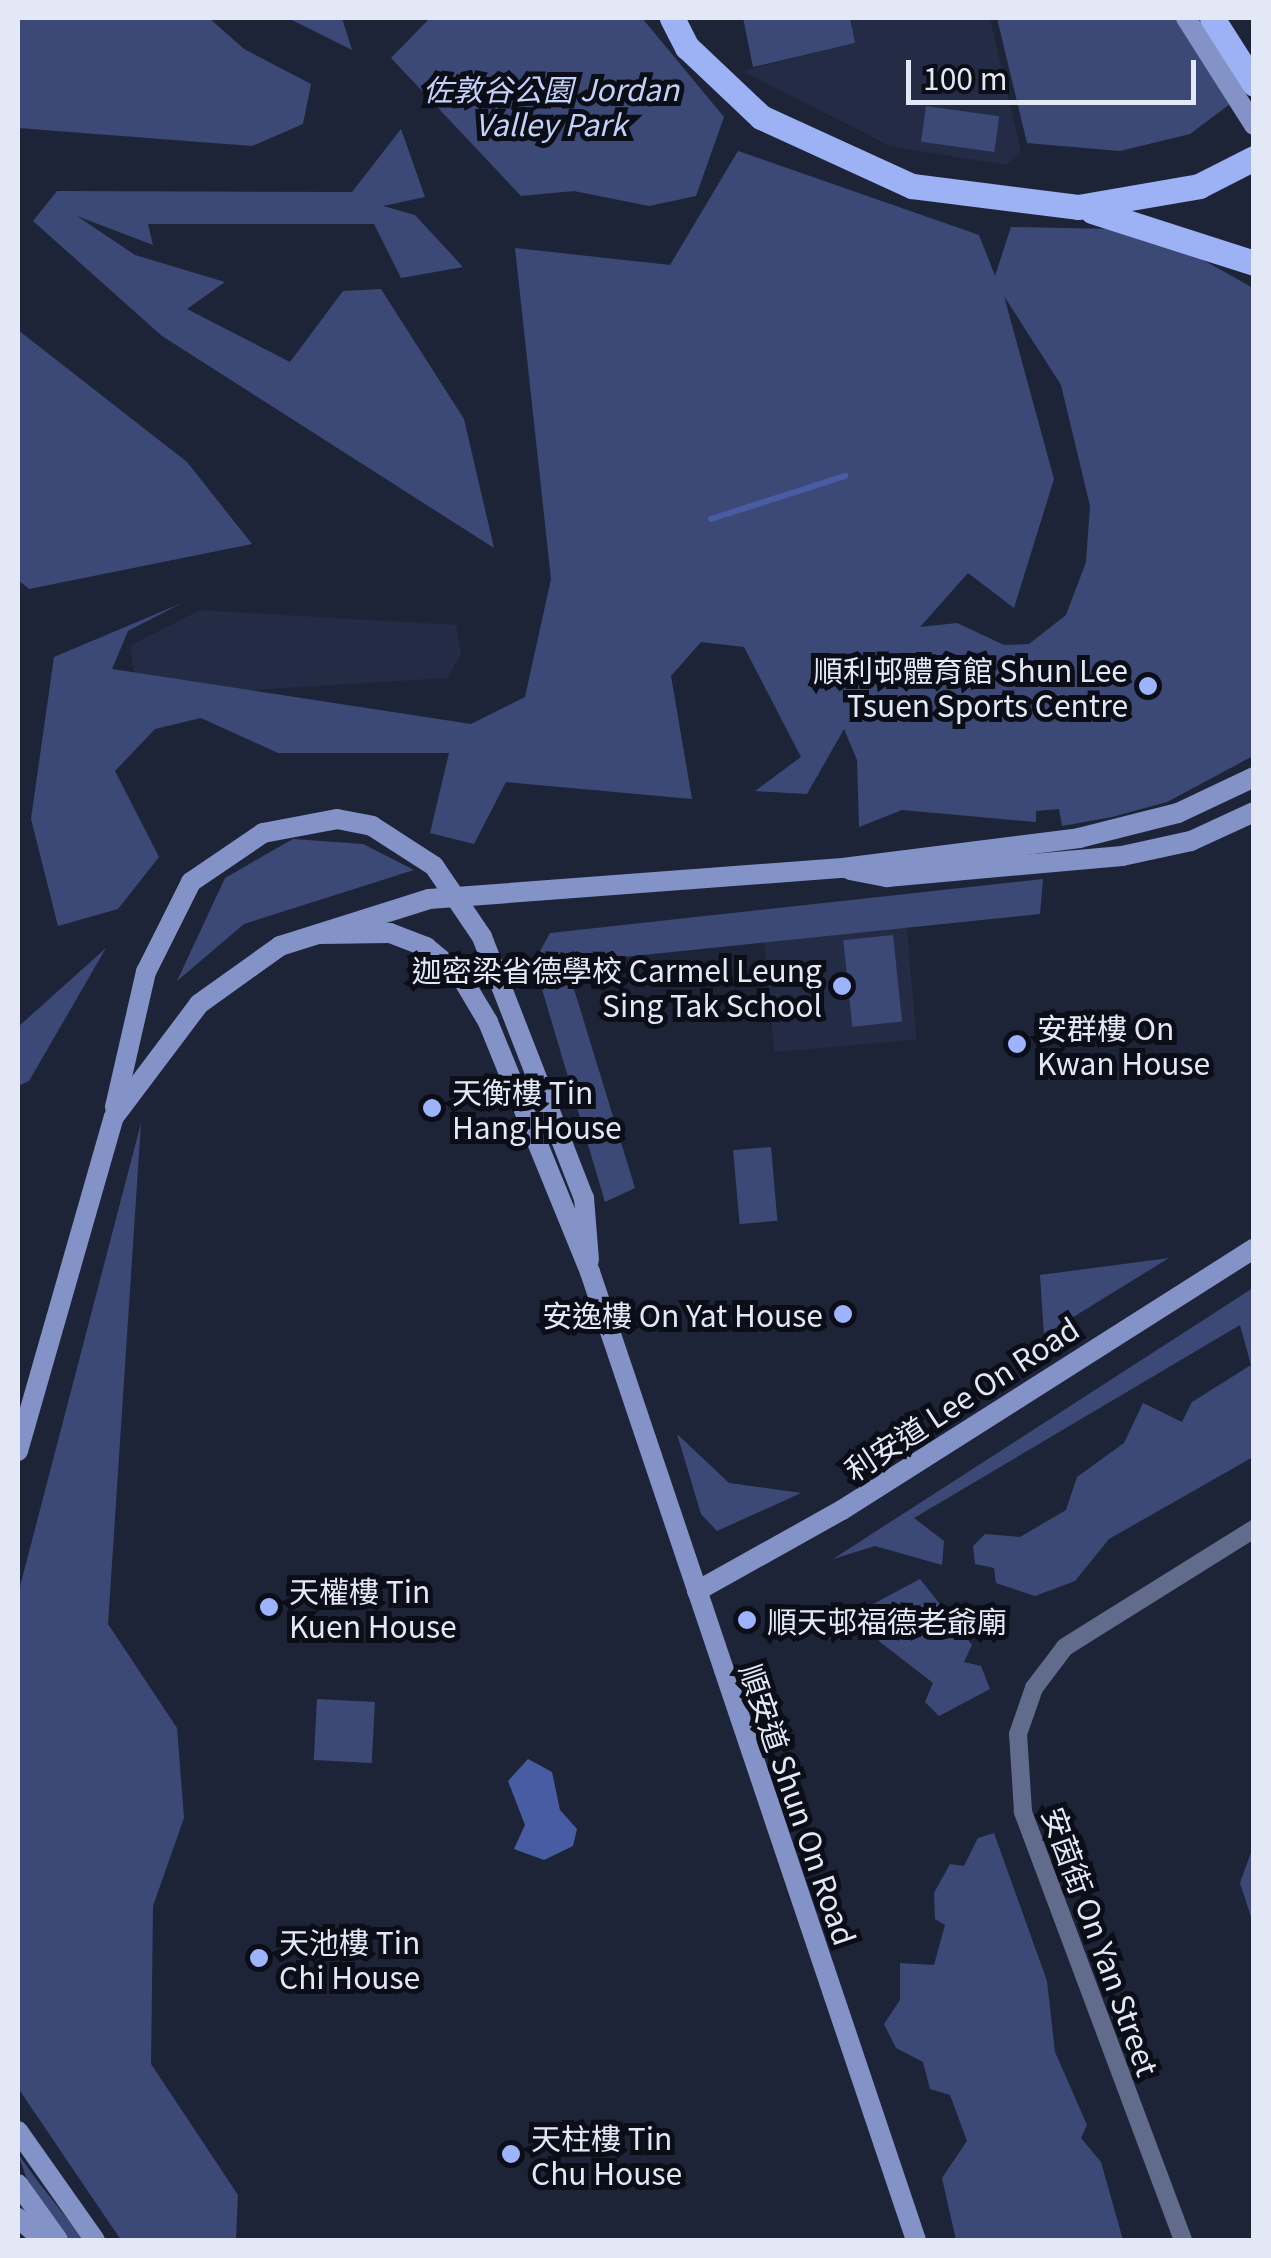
<!DOCTYPE html>
<html>
<head>
<meta charset="utf-8">
<style>
  body { margin:0 }
  #map { position:relative; width:1271px; height:2258px; overflow:hidden; background:#1e2438; font-family:Georgia,"Noto Sans TC",serif }
  div>[style] { position:absolute }
  [style*='--x'] { left:calc(var(--x)*1px); top:calc(var(--y)*1px); width:calc(var(--w)*1px); rotate:calc(var(--a)*1deg) }
  .built>* { inset:0; background:#242b45; transform-origin:0 0 }
  .green>* { inset:0; background:#3c4977; transform-origin:0 0 }
  .water>* { inset:0; background:#485ca3 }
  .stream>* { height:6px; margin:-3px; padding:0 3px; transform-origin:3px; border-radius:3px; background:#485ca3 }
  .street>* { height:18px; margin:-9px; padding:0 9px; transform-origin:9px; border-radius:9px; background:#616c8c }
  .secondary>* { height:20px; margin:-10px; padding:0 10px; transform-origin:10px; border-radius:10px; background:#8393c7 }
  .primary>* { height:25px; margin:-12.5px; padding:0 12.5px; transform-origin:12.5px; border-radius:12.5px; background:#9cb2f4 }
  .dots>* { width:28px; height:28px; translate:-50% -50%; box-sizing:border-box; border:5px solid #0b0e17; border-radius:50% }
  span { translate:-50% -50%; white-space:nowrap; text-align:center; line-height:1.15; -webkit-text-stroke:10px #0b0e17; paint-order:stroke }
  .park-label { font-size:30px; color:#c4d2fa; font-style:italic }
  .poi-label { font-size:30px; color:#e3e8f6 }
  .right { translate:-100% -50%; text-align:right }
  .left { translate:0 -50%; text-align:left }
  .street-label { font-size:30px; color:#e3e8f6 }
  .frame { position:absolute; inset:0; border:20px solid #e3e8f6; pointer-events:none }
  .scale { position:absolute; left:906px; top:60px; width:290px; height:45px; box-sizing:border-box; border:5px solid #e3e8f6; border-top:0; padding-left:12px; font-size:30px; line-height:35px; white-space:nowrap; color:#e3e8f6; -webkit-text-stroke:8px #0b0e17; paint-order:stroke }
</style>
</head>
<body>
<div id="map">
  <div class="built">
    <i style="clip-path:polygon(850px 18px,990px 18px,1021px 152px,1006px 165px,890px 146px,743px 71px,855px 43px)"></i>
    <i style="clip-path:polygon(200px 610px,456px 625px,461px 654px,447px 678px,138px 697px,130px 646px)"></i>
    <i style="left:906px;top:919px;width:121px;height:143px;rotate:85deg"></i>
  </div>
  <div class="green">
    <i style="clip-path:polygon(18px 18px,209px 18px,244px 49px,311px 84px,303px 124px,252px 146px,18px 128px)"></i>
    <i style="clip-path:polygon(288px 18px,342px 18px,352px 50px)"></i>
    <i style="clip-path:polygon(430px 18px,642px 18px,724px 117px,696px 196px,649px 206px,574px 191px,521px 196px,391px 58px)"></i>
    <i style="clip-path:polygon(743px 18px,850px 18px,855px 43px,753px 67px)"></i>
    <i style="clip-path:polygon(997px 18px,1180px 18px,1234px 101px,1190px 134px,1120px 151px,1027px 143px)"></i>
    <i style="left:926px;top:106px;width:74px;height:36px;rotate:8deg"></i>
    <i style="clip-path:polygon(401px 129px,425px 197px,383px 206px,415px 215px,463px 267px,401px 278px,374px 224px,148px 224px,153px 245px,77px 216px,135px 255px,225px 282px,187px 309px,290px 362px,343px 291px,381px 289px,464px 419px,494px 548px,162px 336px,33px 221px,57px 191px,352px 192px)"></i>
    <i style="clip-path:polygon(evenodd,738px 151px,979px 235px,995px 276px,1011px 227px,1115px 229px,1180px 247px,1253px 288px,1253px 756px,1167px 802px,1112px 817px,1062px 826px,1059px 809px,1036px 811px,1036px 822px,902px 810px,859px 827px,857px 760px,844px 729px,807px 794px,755px 791px,801px 757px,744px 647px,701px 642px,671px 676px,692px 799px,506px 782px,474px 844px,430px 833px,449px 753px,278px 753px,201px 718px,155px 729px,115px 771px,159px 857px,118px 909px,58px 926px,31px 819px,54px 657px,182px 603px,128px 631px,112px 669px,471px 724px,525px 697px,551px 579px,515px 248px,670px 265px,738px 151px,1004px 296px,1061px 385px,1090px 506px,1086px 562px,1066px 615px,1029px 644px,1004px 645px,957px 623px,920px 627px,968px 573px,1014px 608px,1054px 479px,1004px 296px)"></i>
    <i style="clip-path:polygon(18px 330px,187px 462px,252px 544px,29px 589px,18px 580px)"></i>
    <i style="clip-path:polygon(293px 839px,363px 844px,414px 870px,244px 924px,177px 981px,225px 878px)"></i>
    <i style="clip-path:polygon(1043px 879px,1040px 914px,566px 963px,635px 1188px,605px 1202px,534px 962px,550px 933px)"></i>
    <i style="left:893px;top:935px;width:87px;height:50px;rotate:84deg"></i>
    <i style="clip-path:polygon(106px 948px,29px 1081px,18px 1086px,18px 1027px)"></i>
    <i style="clip-path:polygon(141px 1123px,108px 1624px,177px 1728px,184px 1818px,153px 1906px,151px 2064px,238px 2195px,236px 2240px,121px 2240px,18px 2088px,18px 1594px)"></i>
    <i style="left:771px;top:1147px;width:74px;height:38px;rotate:85deg"></i>
    <i style="clip-path:polygon(1169px 1258px,1044px 1335px,1040px 1275px)"></i>
    <i style="clip-path:polygon(1253px 1288px,1253px 1457px,1109px 1539px,1075px 1581px,1035px 1596px,996px 1583px,994px 1568px,975px 1564px,973px 1546px,985px 1534px,1020px 1537px,1066px 1510px,1077px 1477px,1124px 1443px,1143px 1403px,1182px 1422px,1192px 1402px,1251px 1365px,1240px 1325px,914px 1518px,944px 1541px,942px 1565px,875px 1546px,833px 1559px)"></i>
    <i style="clip-path:polygon(677px 1434px,729px 1483px,801px 1493px,717px 1531px,701px 1514px)"></i>
    <i style="clip-path:polygon(920px 1579px,972px 1645px,964px 1662px,981px 1666px,990px 1689px,939px 1716px,925px 1702px,933px 1683px,880px 1642px,860px 1611px)"></i>
    <i style="left:317px;top:1699px;width:58px;height:61px;rotate:3deg"></i>
    <i style="clip-path:polygon(994px 1833px,1047px 1981px,1055px 2052px,1087px 2125px,1081px 2138px,1101px 2162px,1123px 2240px,956px 2240px,942px 2178px,967px 2141px,950px 2095px,930px 2089px,923px 2062px,896px 2048px,884px 2024px,900px 2000px,900px 1963px,934px 1965px,945px 1925px,935px 1919px,934px 1893px,950px 1864px,964px 1866px,978px 1838px)"></i>
    <i style="clip-path:polygon(1253px 1847px,1253px 1923px,1240px 1883px)"></i>
    <i style="clip-path:polygon(18px 2154px,39px 2183px,84px 2240px,70px 2240px,31px 2191px)"></i>
  </div>
  <div class="water">
    <i style="clip-path:polygon(528px 1759px,552px 1772px,560px 1810px,577px 1829px,573px 1846px,544px 1860px,514px 1849px,525px 1825px,508px 1781px)"></i>
  </div>
  <div class="stream">
    <i style="--x:711;--y:519;--w:141;--a:-17.8"></i>
  </div>
  <div class="street">
    <i style="--x:1183;--y:2240;--w:458;--a:-110.5"></i>
    <i style="--x:1023;--y:1811;--w:77;--a:-93.7"></i>
    <i style="--x:1018;--y:1734;--w:49;--a:-70.8"></i>
    <i style="--x:1034;--y:1688;--w:51;--a:-52.9"></i>
    <i style="--x:1065;--y:1647;--w:223;--a:-32"></i>
  </div>
  <div class="secondary">
    <i style="--x:1186;--y:18;--w:127;--a:57.6"></i>
    <i style="--x:850;--y:870;--w:38;--a:11"></i>
    <i style="--x:887;--y:877;--w:236;--a:-5.1"></i>
    <i style="--x:1122;--y:856;--w:71;--a:-12.3"></i>
    <i style="--x:1191;--y:841;--w:69;--a:-24.7"></i>
    <i style="--x:319;--y:934;--w:71;--a:-0.8"></i>
    <i style="--x:390;--y:933;--w:39;--a:21"></i>
    <i style="--x:426;--y:947;--w:44;--a:39.5"></i>
    <i style="--x:460;--y:975;--w:55;--a:59.2"></i>
    <i style="--x:488;--y:1022;--w:270;--a:67.8"></i>
    <i style="--x:590;--y:1272;--w:1021;--a:71.39"></i>
    <i style="--x:115;--y:1107;--w:139;--a:-77.1"></i>
    <i style="--x:146;--y:972;--w:101;--a:-63.4"></i>
    <i style="--x:191;--y:882;--w:87;--a:-34.2"></i>
    <i style="--x:263;--y:833;--w:75;--a:-10.7"></i>
    <i style="--x:337;--y:819;--w:36;--a:11"></i>
    <i style="--x:372;--y:826;--w:74;--a:32.8"></i>
    <i style="--x:434;--y:866;--w:86;--a:55.9"></i>
    <i style="--x:482;--y:937;--w:280;--a:68.7"></i>
    <i style="--x:584;--y:1198;--w:62;--a:85.4"></i>
    <i style="--x:18;--y:1451;--w:348;--a:-74"></i>
    <i style="--x:114;--y:1117;--w:141;--a:-53"></i>
    <i style="--x:199;--y:1004;--w:100;--a:-35.6"></i>
    <i style="--x:280;--y:946;--w:156;--a:-17.5"></i>
    <i style="--x:429;--y:899;--w:415;--a:-4.3"></i>
    <i style="--x:843;--y:868;--w:238;--a:-7.2"></i>
    <i style="--x:1079;--y:838;--w:102;--a:-14.2"></i>
    <i style="--x:1178;--y:813;--w:84;--a:-25.3"></i>
    <i style="--x:697;--y:1591;--w:166;--a:-29.2"></i>
    <i style="--x:842;--y:1510;--w:488;--a:-32.4"></i>
    <i style="--x:18;--y:2131;--w:133;--a:54.8"></i>
    <i style="--x:18;--y:2184;--w:69;--a:54.5"></i>
    <i style="--x:18;--y:2218;--w:33;--a:41"></i>
  </div>
  <div class="primary">
    <i style="--x:672;--y:18;--w:33;--a:63"></i>
    <i style="--x:687;--y:47;--w:102;--a:43.4"></i>
    <i style="--x:761;--y:117;--w:166;--a:24.6"></i>
    <i style="--x:912;--y:186;--w:167;--a:7.2"></i>
    <i style="--x:1078;--y:207;--w:123;--a:-9.8"></i>
    <i style="--x:1199;--y:186;--w:62;--a:-27"></i>
    <i style="--x:1212;--y:18;--w:78;--a:57.5"></i>
    <i style="--x:1092;--y:211;--w:170;--a:17.8"></i>
  </div>
  <div class="dots">
    <i style="left:1148px;top:686px;background:#9db4fd"></i>
    <i style="left:842px;top:986px;background:#9db4fd"></i>
    <i style="left:1017px;top:1044px;background:#9db4fd"></i>
    <i style="left:432px;top:1108px;background:#9db4fd"></i>
    <i style="left:843px;top:1314px;background:#9db4fd"></i>
    <i style="left:269px;top:1607px;background:#9db4fd"></i>
    <i style="left:747px;top:1620px;background:#9db4fd"></i>
    <i style="left:259px;top:1958px;background:#9db4fd"></i>
    <i style="left:511px;top:2154px;background:#9db4fd"></i>
  </div>
  <div class="park-label">
    <span style="left:551px;top:105px">佐敦谷公園 Jordan<br>Valley Park</span>
  </div>
  <div class="poi-label">
    <span class="right" style="left:1128px;top:686px">順利邨體育館 Shun Lee<br>Tsuen Sports Centre</span>
    <span class="right" style="left:822px;top:986px">迦密梁省德學校 Carmel Leung<br>Sing Tak School</span>
    <span class="left" style="left:1037px;top:1044px">安群樓 On<br>Kwan House</span>
    <span class="left" style="left:452px;top:1108px">天衡樓 Tin<br>Hang House</span>
    <span class="right" style="left:823px;top:1314px">安逸樓 On Yat House</span>
    <span class="left" style="left:289px;top:1607px">天權樓 Tin<br>Kuen House</span>
    <span class="left" style="left:767px;top:1620px">順天邨福德老爺廟</span>
    <span class="left" style="left:279px;top:1958px">天池樓 Tin<br>Chi House</span>
    <span class="left" style="left:531px;top:2154px">天柱樓 Tin<br>Chu House</span>
  </div>
  <div class="street-label">
    <span style="left:961px;top:1398px;rotate:-33deg">利安道 Lee On Road</span>
    <span style="left:799px;top:1804px;rotate:71deg">順安道 Shun On Road</span>
    <span style="left:1102px;top:1941px;rotate:70deg">安茵街 On Yan Street</span>
  </div>
  <div class="frame"></div>
  <div class="scale">100 m</div>
</div>
</body>
</html>
